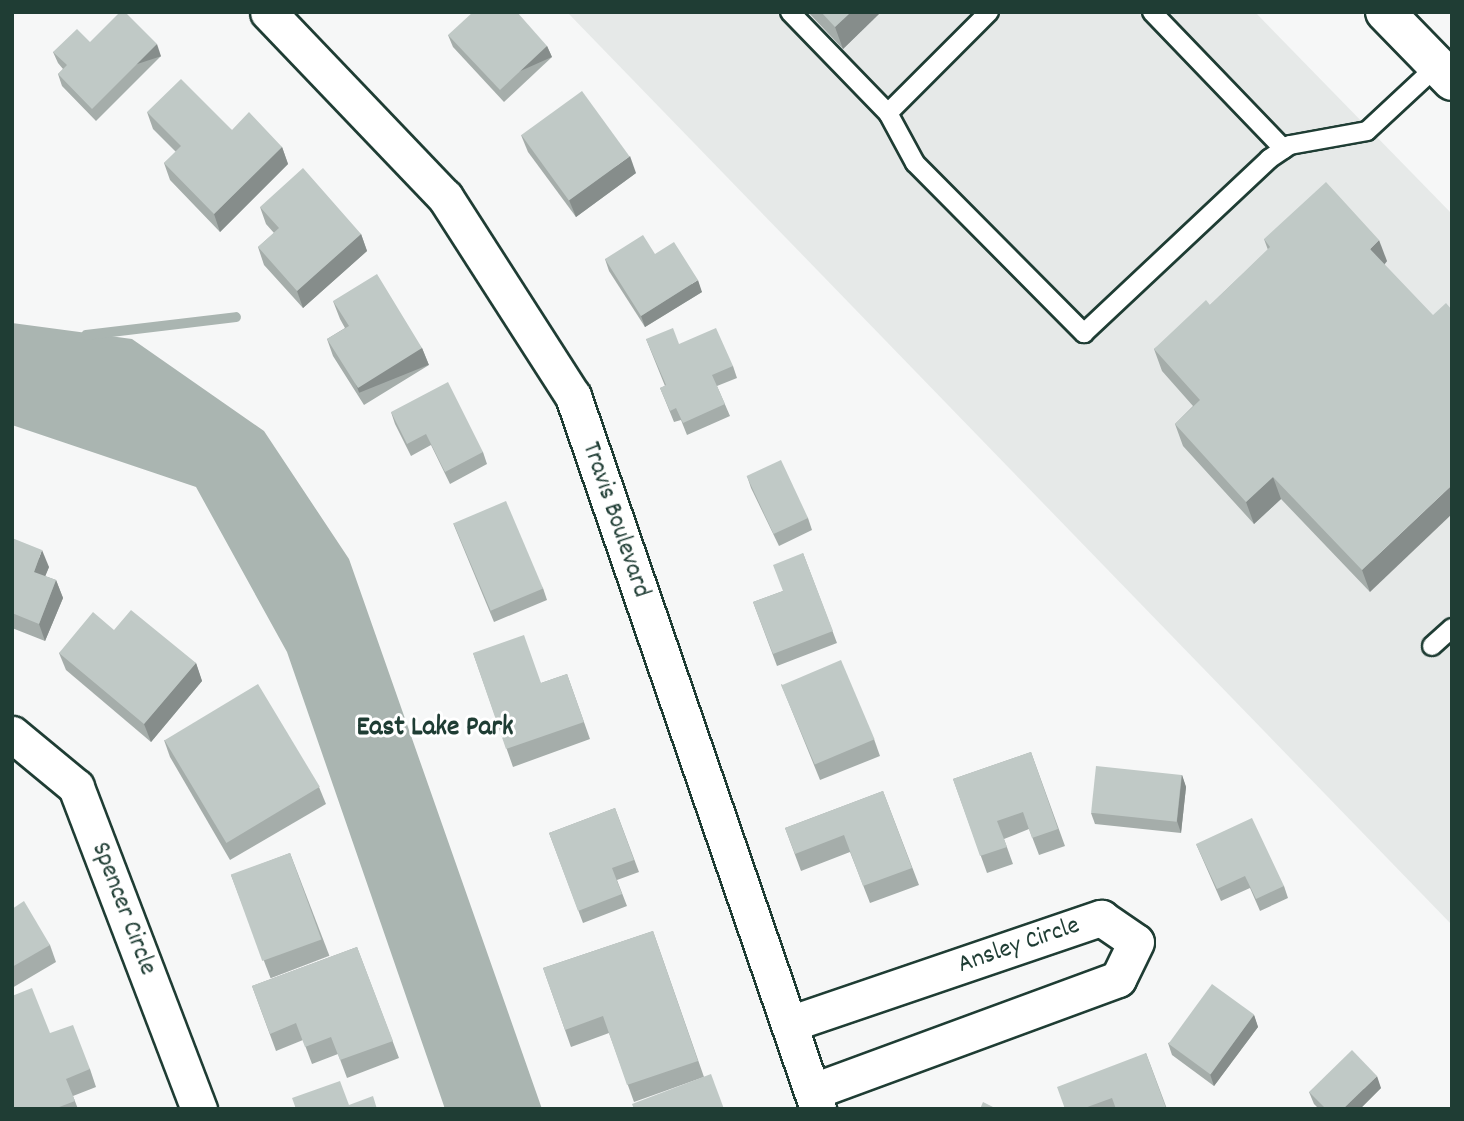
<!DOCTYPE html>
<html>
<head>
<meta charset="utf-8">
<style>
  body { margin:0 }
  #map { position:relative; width:1464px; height:1121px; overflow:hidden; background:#f6f7f7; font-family:Dekko,sans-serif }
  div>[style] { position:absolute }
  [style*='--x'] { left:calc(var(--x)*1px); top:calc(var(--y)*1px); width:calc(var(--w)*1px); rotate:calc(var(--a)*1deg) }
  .built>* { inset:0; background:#e6e9e8 }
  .water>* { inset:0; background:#aab5b1 }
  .stream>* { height:10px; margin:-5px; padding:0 5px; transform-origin:5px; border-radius:5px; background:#aab5b1 }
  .roads { filter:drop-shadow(2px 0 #1f3d34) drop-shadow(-2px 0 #1f3d34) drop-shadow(0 2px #1f3d34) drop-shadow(0 -2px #1f3d34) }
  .lane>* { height:18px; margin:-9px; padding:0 9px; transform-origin:9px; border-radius:9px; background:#fff }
  .street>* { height:35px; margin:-17.5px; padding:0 17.5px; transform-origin:17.5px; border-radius:17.5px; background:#fff }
  .primary>* { height:38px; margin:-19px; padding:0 19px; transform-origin:19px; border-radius:19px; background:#fff }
  .wall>* { inset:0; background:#a5adaa; transform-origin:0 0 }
  .shaded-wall>* { inset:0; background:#868d8b; transform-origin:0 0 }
  .building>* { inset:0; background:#c0c9c6; transform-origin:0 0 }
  span { translate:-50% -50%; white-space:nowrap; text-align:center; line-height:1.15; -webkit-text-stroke:6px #fff; paint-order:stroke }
  .street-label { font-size:26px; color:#1f3d34 }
  .neighbourhood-label { font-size:28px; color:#1f3d34; font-weight:700 }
  .frame { position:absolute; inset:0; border:14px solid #1f3d34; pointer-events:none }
</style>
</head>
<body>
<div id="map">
  <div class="built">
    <i style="clip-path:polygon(567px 12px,1255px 12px,1452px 214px,1452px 925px)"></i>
  </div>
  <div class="water">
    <i style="clip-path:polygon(12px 323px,132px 339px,264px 431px,349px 559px,542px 1109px,445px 1109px,287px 652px,196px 487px,12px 425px)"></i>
  </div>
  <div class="stream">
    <i style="--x:86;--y:335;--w:151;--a:-6.8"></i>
  </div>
  <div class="roads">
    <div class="lane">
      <i style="--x:790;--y:12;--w:141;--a:45.9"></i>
      <i style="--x:989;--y:12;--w:143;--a:135"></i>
      <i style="--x:888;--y:113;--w:57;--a:61.6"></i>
      <i style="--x:915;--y:163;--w:240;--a:45.2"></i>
      <i style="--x:1084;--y:333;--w:254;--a:-43.2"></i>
      <i style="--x:1269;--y:159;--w:25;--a:-34"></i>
      <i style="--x:1290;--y:145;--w:78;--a:-10.3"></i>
      <i style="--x:1367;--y:131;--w:96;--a:-42.9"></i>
      <i style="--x:1152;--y:12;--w:190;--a:46.1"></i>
      <i style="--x:1432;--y:646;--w:27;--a:-42"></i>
    </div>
    <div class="street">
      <i style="--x:268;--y:12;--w:256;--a:46.3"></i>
      <i style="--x:445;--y:197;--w:237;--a:57.3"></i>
      <i style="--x:573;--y:396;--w:754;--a:71.04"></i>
      <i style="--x:12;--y:734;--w:83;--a:39.6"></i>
      <i style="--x:76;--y:787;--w:345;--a:69.1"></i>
      <i style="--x:789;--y:1024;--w:330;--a:-18.8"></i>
      <i style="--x:1101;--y:918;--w:42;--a:34.4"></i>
      <i style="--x:1136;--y:942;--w:41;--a:115.9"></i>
      <i style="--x:1118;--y:979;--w:325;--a:159.8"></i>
    </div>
    <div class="primary">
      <i style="--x:1385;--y:12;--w:96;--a:45.8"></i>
    </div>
  </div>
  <div class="wall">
    <i style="clip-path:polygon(808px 12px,881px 12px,843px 49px)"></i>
    <i style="clip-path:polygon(448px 35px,547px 46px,552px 57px,504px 102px,453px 47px)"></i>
    <i style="clip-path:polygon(90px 42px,161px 56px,96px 121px,62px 86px,58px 74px,63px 69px,58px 63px,53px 52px)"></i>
    <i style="clip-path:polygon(147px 112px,232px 130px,282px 147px,288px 164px,220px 232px,170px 180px,164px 163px,176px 152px,153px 129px)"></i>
    <i style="clip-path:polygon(521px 135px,636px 173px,576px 217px,528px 152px)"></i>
    <i style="clip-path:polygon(260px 207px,361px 234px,367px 251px,303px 308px,264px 265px,258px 247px,274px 233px,266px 224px)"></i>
    <i style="clip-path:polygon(1264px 239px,1387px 261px,1385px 264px,1370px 592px,1281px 499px,1254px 524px,1183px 446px,1175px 424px,1193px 406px,1162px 371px,1154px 349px,1210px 305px,1268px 250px)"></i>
    <i style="clip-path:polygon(655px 254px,702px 292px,645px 327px,609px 271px,605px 259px)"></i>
    <i style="clip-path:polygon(333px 301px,422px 348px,429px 365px,364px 405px,333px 356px,327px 339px,345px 328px,340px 319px)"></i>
    <i style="clip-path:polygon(646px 339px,679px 344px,733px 366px,737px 378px,717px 386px,730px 416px,687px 435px,681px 420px,674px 422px,665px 400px,660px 388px,665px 386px)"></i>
    <i style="clip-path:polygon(391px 412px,483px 452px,487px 464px,450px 484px,431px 445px,411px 456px,395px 424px)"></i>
    <i style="clip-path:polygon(747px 476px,808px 518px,812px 530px,779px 546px,751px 488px)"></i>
    <i style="clip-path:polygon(453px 523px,543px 588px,547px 600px,494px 622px)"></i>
    <i style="clip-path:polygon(12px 538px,49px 567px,45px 576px,56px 580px,63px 598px,45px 641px,12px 628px)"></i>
    <i style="clip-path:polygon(803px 553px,837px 643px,777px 666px,753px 602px,783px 591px)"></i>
    <i style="clip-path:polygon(114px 630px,196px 663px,202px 681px,151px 742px,66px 670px,59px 653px)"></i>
    <i style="clip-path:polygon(473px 653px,541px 683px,567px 674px,590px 739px,513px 767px)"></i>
    <i style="clip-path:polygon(781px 684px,874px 739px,880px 756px,820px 780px)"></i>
    <i style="clip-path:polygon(164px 740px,319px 787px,326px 804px,230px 860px,170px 757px)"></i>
    <i style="clip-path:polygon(1031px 752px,1065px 846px,1039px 855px,1029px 829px,1004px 839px,1013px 864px,987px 873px,953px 779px)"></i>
    <i style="clip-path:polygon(1182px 775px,1186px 787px,1181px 833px,1095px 824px,1091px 813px)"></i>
    <i style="clip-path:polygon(883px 791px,919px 885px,870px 903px,850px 852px,801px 871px,785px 828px)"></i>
    <i style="clip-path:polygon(615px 808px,639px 872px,617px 880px,627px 906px,583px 923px,549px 833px)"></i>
    <i style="clip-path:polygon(1196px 844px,1284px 886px,1288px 898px,1260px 911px,1250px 888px,1221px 901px)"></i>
    <i style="left:290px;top:853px;width:110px;height:63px;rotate:69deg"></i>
    <i style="clip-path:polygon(12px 909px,50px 945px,56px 962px,12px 988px)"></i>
    <i style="clip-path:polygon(653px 931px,704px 1077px,634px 1102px,609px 1033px,571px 1047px,543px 968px)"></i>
    <i style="clip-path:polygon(357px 947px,399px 1058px,347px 1078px,338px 1054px,312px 1064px,303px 1040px,276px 1051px,252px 986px)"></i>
    <i style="clip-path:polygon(1254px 1015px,1258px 1027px,1214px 1086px,1172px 1055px,1168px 1043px)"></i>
    <i style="clip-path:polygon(50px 1033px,90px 1069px,96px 1087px,73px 1096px,78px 1109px,12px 1109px)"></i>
    <i style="clip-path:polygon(1146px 1053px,1167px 1109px,1065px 1109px)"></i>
    <i style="clip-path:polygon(1381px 1088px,1360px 1109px,1319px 1109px,1314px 1104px,1309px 1092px)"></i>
  </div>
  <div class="shaded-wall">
    <i style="clip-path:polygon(851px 12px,881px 12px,843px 49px,835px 27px)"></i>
    <i style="left:157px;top:44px;width:13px;height:92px;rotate:72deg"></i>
    <i style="left:547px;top:46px;width:12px;height:64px;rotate:66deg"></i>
    <i style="clip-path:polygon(282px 147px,288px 164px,220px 232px,214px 214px)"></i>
    <i style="clip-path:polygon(630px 156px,636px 173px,576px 217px,569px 200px)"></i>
    <i style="clip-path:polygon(361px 234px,367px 251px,303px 308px,297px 291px)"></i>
    <i style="clip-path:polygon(1379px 240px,1387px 261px,1378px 271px,1370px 249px)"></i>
    <i style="clip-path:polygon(698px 280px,702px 292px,645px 327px,641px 316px)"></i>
    <i style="left:422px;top:348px;width:18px;height:75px;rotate:68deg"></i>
    <i style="clip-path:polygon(1273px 477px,1281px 499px,1254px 524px,1246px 502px)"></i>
    <i style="clip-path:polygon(1452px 485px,1452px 514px,1370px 592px,1362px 570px)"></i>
    <i style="clip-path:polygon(42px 550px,49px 567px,40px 589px,34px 572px)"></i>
    <i style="clip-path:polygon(56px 580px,63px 598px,45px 641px,39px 624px)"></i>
    <i style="clip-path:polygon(196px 663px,202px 681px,151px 742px,144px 724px)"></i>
    <i style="clip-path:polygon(1182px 775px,1186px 787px,1181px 833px,1177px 821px)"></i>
    <i style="clip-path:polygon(1254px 1015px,1258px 1027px,1214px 1086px,1210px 1074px)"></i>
    <i style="clip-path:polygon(1377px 1076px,1381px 1088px,1360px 1109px,1343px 1109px)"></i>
  </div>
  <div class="building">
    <i style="clip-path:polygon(120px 12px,125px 12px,157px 44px,92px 109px,58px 74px,67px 65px,53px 52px,77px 29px,90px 42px)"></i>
    <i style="clip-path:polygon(473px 12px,517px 12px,547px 46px,500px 90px,448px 35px)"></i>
    <i style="clip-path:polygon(821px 12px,851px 12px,835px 27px)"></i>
    <i style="clip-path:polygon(181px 79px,232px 130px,249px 112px,282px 147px,214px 214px,164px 163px,181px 146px,147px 112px)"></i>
    <i style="left:582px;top:91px;width:81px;height:75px;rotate:54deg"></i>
    <i style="clip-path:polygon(303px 168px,361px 234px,297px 291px,258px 247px,279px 228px,260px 207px)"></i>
    <i style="clip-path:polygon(1326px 182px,1379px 240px,1370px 249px,1433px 315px,1446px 303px,1452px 310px,1452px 485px,1362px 570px,1273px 477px,1246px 502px,1175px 424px,1200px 400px,1154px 349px,1206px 300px,1210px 305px,1270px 247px,1264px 239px)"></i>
    <i style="clip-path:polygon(643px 235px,655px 254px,674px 242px,698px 280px,641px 316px,605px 259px)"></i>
    <i style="clip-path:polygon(377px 274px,422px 348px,358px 388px,327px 339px,349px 326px,333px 301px)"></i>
    <i style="clip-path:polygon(673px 328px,679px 344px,716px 328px,733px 366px,712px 375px,725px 404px,683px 423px,676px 408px,670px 411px,660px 388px,666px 385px,646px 339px)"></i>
    <i style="clip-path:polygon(448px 382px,483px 452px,445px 472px,426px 434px,407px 444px,391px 412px)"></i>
    <i style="left:781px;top:460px;width:64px;height:38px;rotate:65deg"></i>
    <i style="left:506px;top:501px;width:95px;height:57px;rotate:67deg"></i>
    <i style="clip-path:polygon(12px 538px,42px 550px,34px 572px,56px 580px,39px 624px,12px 613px)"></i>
    <i style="clip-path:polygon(803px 553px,833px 631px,773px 654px,753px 602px,783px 591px,773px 565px)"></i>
    <i style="clip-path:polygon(131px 610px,196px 663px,144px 724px,59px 653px,93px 612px,114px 630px)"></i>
    <i style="clip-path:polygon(524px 635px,541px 683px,567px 674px,584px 722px,506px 749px,473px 653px)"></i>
    <i style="left:841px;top:660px;width:86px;height:65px;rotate:67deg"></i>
    <i style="left:258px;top:684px;width:120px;height:109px;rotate:59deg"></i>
    <i style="clip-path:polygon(1031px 752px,1058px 829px,1032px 838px,1023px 812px,997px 821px,1007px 847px,980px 856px,953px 779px)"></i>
    <i style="left:1096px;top:766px;width:86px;height:47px;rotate:6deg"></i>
    <i style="clip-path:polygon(883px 791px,912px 868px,863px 886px,844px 835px,795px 854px,785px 828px)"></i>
    <i style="clip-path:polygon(615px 808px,634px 860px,612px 868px,622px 894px,578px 911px,549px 833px)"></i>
    <i style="clip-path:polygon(1252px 818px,1284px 886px,1256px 899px,1245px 876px,1217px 889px,1196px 844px)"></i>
    <i style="left:290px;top:853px;width:92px;height:63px;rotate:70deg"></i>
    <i style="clip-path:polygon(24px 901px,50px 945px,12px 967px,12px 909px)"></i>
    <i style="clip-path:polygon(653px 931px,698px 1061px,627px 1085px,603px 1016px,565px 1030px,543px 968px)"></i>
    <i style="clip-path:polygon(357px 947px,393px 1041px,340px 1060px,331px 1037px,305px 1047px,296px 1023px,270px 1034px,252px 986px)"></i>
    <i style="left:1212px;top:984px;width:52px;height:74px;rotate:36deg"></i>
    <i style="clip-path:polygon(32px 988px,50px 1033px,73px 1025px,90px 1069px,66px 1079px,75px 1101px,54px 1109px,12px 1109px,12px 996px)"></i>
    <i style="clip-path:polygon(1352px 1050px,1377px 1076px,1343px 1109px,1326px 1109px,1309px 1092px)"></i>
    <i style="clip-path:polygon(1146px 1053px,1166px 1108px,1163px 1109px,1116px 1109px,1112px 1098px,1082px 1109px,1065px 1109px,1057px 1087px)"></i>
    <i style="clip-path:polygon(711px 1074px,724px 1109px,634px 1109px,632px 1104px)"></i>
    <i style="clip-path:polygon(340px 1081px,349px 1105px,373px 1096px,377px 1109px,296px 1109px,292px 1098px)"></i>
    <i style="clip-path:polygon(983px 1102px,997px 1109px,980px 1109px)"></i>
  </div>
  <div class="street-label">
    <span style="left:615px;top:520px;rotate:71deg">Travis Boulevard</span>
    <span style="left:123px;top:909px;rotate:69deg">Spencer Circle</span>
    <span style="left:1019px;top:946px;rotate:-19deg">Ansley Circle</span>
  </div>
  <div class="neighbourhood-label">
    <span style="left:435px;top:729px">East Lake Park</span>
  </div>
  <div class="frame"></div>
</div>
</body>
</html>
